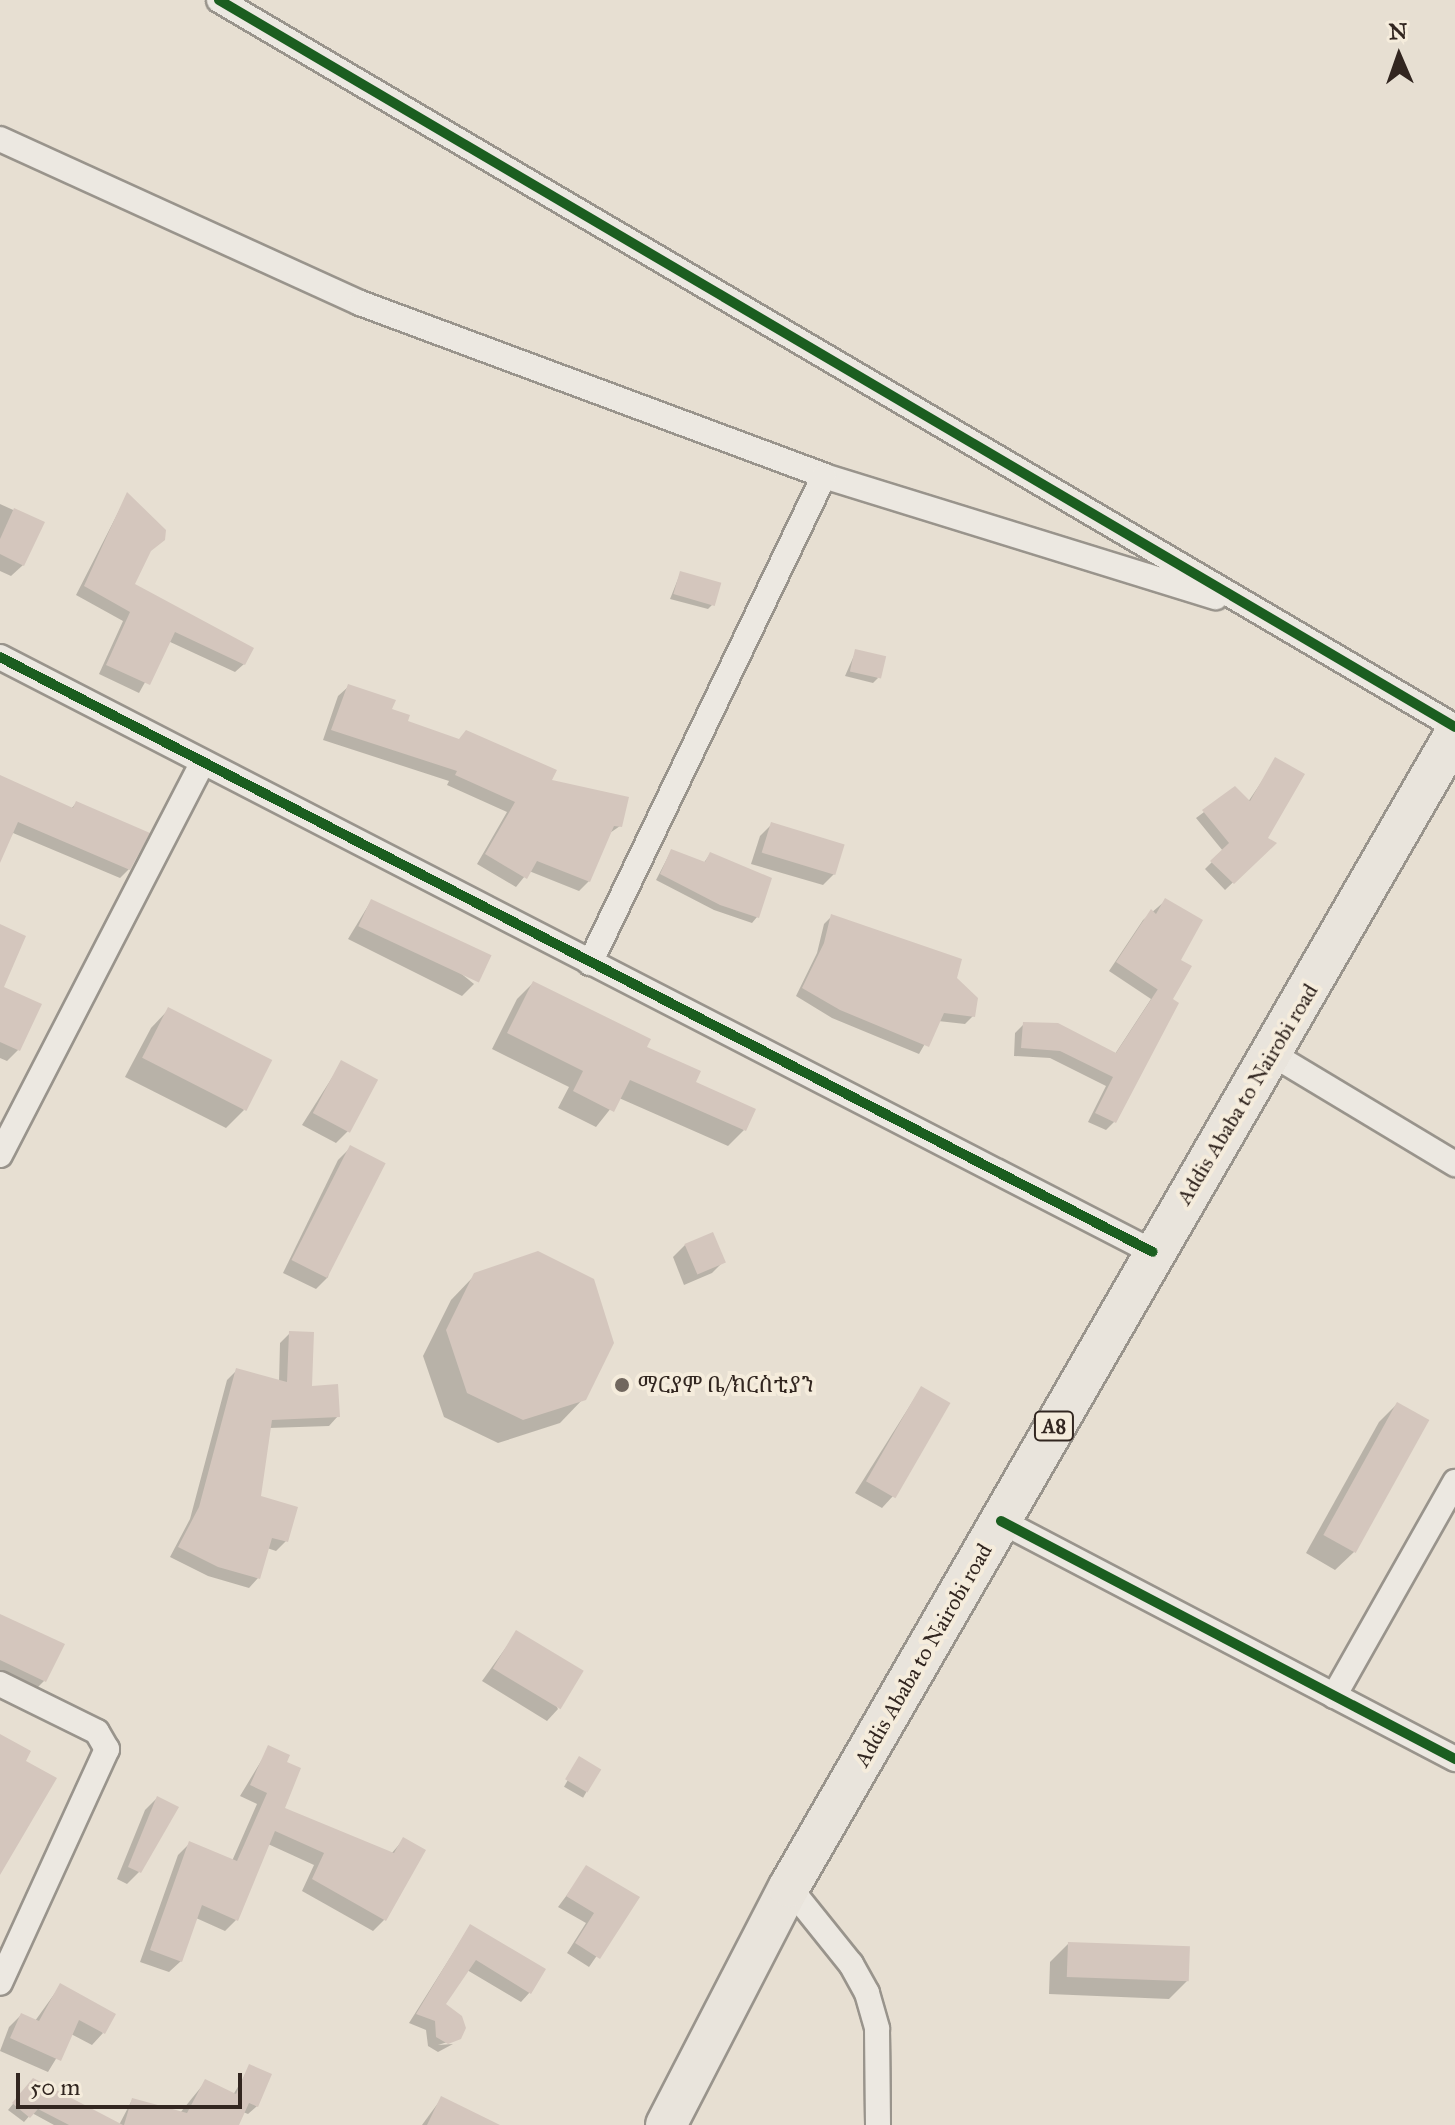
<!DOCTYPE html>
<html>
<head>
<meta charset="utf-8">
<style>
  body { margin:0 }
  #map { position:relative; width:1455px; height:2125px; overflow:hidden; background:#e7dfd2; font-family:"IM FELL Great Primer","Noto Serif Ethiopic",serif }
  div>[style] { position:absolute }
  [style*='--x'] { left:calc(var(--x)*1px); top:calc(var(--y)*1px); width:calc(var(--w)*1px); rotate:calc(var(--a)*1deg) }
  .shadow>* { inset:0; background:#0003; transform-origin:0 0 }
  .building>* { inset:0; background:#d4c6bd; transform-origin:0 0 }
  .roads { filter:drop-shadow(2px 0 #99948c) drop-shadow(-2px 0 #99948c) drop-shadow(0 2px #99948c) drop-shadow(0 -2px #99948c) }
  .minor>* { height:24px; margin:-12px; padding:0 12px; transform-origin:12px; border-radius:12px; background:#ece8e1 }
  .trunk>* { height:40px; margin:-20px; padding:0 20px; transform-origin:20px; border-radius:20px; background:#e9e4dc }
  .cycleway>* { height:10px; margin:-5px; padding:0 5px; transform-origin:5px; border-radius:5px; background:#1b5e20 }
  .dots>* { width:22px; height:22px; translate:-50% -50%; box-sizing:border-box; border:4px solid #f5ecdc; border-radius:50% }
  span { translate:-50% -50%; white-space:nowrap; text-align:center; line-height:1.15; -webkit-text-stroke:8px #f5ecdc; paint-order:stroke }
  .shield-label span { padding:2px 6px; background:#f5ecdc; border:2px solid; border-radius:6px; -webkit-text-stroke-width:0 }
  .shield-label { font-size:20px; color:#322620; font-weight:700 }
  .street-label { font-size:22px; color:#322620 }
  .poi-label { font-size:22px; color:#322620 }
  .left { translate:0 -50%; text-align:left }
  .north { position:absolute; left:1359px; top:16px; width:80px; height:80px; -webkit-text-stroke:6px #f5ecdc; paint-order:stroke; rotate:358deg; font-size:22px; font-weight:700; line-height:32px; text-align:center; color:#322620 }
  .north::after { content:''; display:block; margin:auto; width:28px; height:36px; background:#322620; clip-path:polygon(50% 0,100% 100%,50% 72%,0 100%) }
  .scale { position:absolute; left:16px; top:2073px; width:226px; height:36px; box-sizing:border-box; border:4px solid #322620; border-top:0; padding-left:10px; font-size:24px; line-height:28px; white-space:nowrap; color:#322620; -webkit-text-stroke:6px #f5ecdc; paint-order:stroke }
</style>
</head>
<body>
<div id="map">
  <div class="shadow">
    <i style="clip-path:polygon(127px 495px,147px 553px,133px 584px,244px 664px,235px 672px,168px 641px,139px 693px,99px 674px,123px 621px,76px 595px)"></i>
    <i style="clip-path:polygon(0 504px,42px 523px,23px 565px,11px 576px,0 571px)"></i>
    <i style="clip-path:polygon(680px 574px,713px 604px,708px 609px,670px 599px)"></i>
    <i style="clip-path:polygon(856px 651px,878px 678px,873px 683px,845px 676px)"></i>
    <i style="clip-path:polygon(348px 687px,405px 722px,549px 781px,620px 826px,607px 835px,589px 881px,579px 891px,529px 871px,516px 887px,477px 864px,507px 812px,447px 785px,449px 781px,323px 740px,338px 696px)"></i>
    <i style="clip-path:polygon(1276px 760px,1265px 838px,1273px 844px,1225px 890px,1205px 869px,1223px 851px,1196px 818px,1235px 789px,1248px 802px)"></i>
    <i style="clip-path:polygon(0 777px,71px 809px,76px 803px,129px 869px,120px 878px,13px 833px,0 856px)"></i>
    <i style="clip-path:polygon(772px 824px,835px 873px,823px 885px,751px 864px,760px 836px)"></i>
    <i style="clip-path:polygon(671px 851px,703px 864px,710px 854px,757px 917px,752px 923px,714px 910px,656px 880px)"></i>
    <i style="clip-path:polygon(371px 901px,474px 984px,462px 996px,348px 939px)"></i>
    <i style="clip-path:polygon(1165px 901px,1178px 961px,1114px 1122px,1106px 1130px,1088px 1122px,1106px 1086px,1050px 1058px,1014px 1056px,1015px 1033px,1024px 1024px,1115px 1054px,1151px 999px,1109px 971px,1143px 920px)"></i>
    <i style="clip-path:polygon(832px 916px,955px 979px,973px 1016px,965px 1024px,938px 1021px,919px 1054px,832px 1018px,796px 996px,817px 953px,824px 924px)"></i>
    <i style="clip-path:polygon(0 933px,1px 988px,19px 1049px,7px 1061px,0 1058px)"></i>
    <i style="clip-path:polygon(533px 983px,644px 1048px,744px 1130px,728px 1146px,619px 1098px,596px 1127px,558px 1108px,569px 1087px,492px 1049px,517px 999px)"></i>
    <i style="clip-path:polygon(169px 1009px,244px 1110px,226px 1128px,125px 1077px,151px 1028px)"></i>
    <i style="clip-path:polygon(342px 1062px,348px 1131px,336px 1143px,302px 1125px)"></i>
    <i style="clip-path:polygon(350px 1148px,328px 1277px,316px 1289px,283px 1273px,338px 1160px)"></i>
    <i style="clip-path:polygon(685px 1245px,723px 1262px,712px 1273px,684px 1285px,673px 1257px)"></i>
    <i style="clip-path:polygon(475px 1275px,584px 1398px,560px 1423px,498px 1443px,444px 1417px,423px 1356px,451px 1300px)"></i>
    <i style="clip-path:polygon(290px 1333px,310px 1388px,338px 1416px,329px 1426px,269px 1428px,259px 1497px,286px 1541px,276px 1551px,267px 1548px,258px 1578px,249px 1588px,208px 1576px,170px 1557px,190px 1519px,227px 1380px,236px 1371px,279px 1382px,280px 1343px)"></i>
    <i style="clip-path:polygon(921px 1388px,893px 1496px,882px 1508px,855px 1493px)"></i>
    <i style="clip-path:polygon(1397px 1404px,1354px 1552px,1335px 1570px,1306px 1553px,1379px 1422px)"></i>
    <i style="clip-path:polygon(0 1616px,45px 1680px,27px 1698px,0 1686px)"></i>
    <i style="clip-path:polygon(517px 1632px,558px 1709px,547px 1721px,482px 1681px)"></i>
    <i style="clip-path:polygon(269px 1748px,282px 1809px,391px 1854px,403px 1840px,384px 1920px,373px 1931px,302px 1891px,314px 1865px,268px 1844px,236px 1920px,225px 1931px,196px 1918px,181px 1961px,169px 1972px,140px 1962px,178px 1855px,190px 1843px,232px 1861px,257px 1804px,240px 1796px)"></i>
    <i style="left:580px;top:1759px;width:22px;height:32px;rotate:30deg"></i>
    <i style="clip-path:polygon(157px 1798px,139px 1872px,127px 1884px,117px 1879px,145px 1810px)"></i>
    <i style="clip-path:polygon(587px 1868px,637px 1898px,589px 1967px,567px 1953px,586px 1923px,558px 1907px)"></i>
    <i style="clip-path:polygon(470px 1926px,530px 1992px,521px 2002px,467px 1970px,443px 2005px,460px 2038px,438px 2045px,453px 2044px,438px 2052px,428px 2046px,426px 2030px,409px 2023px)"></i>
    <i style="clip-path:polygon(1068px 1944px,1187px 1981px,1169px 1999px,1049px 1994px,1050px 1962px)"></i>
    <i style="clip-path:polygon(60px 1986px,103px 2033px,92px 2045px,71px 2034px,48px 2072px,0 2051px,9px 2027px,21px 2015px,35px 2021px)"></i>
    <i style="clip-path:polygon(250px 2067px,257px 2106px,248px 2114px,243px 2112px,237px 2125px,119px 2125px,132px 2100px,180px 2113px,206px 2081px,233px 2095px)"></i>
    <i style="clip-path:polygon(28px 2086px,79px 2125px,54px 2125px,32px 2113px,24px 2122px,8px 2110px)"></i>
    <i style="clip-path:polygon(441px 2099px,479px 2125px,422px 2125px)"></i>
  </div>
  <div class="building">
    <i style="clip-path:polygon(127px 492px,166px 530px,165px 540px,151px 551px,135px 584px,254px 648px,245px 665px,175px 632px,150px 685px,106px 665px,130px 612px,84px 586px)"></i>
    <i style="clip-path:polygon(14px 508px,45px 522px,24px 566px,0 554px,0 539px)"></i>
    <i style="left:680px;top:571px;width:43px;height:24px;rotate:16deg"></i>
    <i style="left:855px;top:649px;width:32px;height:23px;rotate:13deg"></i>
    <i style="clip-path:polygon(348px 684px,396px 700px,392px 709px,410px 715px,408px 721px,459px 739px,466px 730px,557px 770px,552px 780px,629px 797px,622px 827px,614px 826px,590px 882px,537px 861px,527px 879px,485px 854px,515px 802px,455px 775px,457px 771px,331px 730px)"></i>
    <i style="clip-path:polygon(1275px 757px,1305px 774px,1268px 838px,1277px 843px,1234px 884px,1210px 861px,1229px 843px,1202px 810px,1235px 786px,1250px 801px)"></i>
    <i style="clip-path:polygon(0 775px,73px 808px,76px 801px,150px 833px,130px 870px,18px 822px,0 863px)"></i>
    <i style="left:771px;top:822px;width:77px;height:32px;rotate:17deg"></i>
    <i style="clip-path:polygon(671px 849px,705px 862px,710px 852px,772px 878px,759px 918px,720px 905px,660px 874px)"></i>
    <i style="clip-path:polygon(1165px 898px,1203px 920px,1181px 960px,1192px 966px,1173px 999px,1179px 1003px,1116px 1123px,1095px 1113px,1113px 1077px,1060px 1051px,1021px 1048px,1023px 1022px,1058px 1023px,1116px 1053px,1158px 989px,1163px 993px,1116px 962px,1151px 909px,1156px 914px)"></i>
    <i style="left:371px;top:899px;width:133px;height:30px;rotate:25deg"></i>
    <i style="clip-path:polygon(831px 914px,962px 959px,957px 978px,978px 998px,975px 1017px,944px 1013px,929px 1047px,840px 1010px,802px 988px,824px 943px)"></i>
    <i style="clip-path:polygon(0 924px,26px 936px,4px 987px,42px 1004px,20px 1051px,0 1042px)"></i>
    <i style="clip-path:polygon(533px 981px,651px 1039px,647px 1047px,701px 1071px,696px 1082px,756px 1109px,746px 1131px,630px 1080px,614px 1112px,573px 1091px,583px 1071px,507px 1033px)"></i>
    <i style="left:168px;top:1007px;width:117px;height:57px;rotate:27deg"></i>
    <i style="left:341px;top:1060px;width:42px;height:60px;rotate:28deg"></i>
    <i style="left:350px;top:1145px;width:40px;height:129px;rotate:27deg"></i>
    <i style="left:713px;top:1232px;width:33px;height:31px;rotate:67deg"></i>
    <i style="clip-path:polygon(538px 1251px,594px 1279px,614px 1343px,586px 1400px,523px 1420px,467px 1393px,446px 1330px,474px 1273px)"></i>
    <i style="clip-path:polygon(289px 1331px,314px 1332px,312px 1386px,338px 1384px,340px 1417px,272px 1420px,261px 1496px,298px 1507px,288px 1542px,272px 1538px,260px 1579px,218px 1567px,178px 1547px,199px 1507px,236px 1368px,287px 1382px)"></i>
    <i style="left:921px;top:1386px;width:34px;height:110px;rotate:30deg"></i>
    <i style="left:1397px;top:1402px;width:37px;height:152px;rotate:29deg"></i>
    <i style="clip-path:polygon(0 1614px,65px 1644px,46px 1682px,0 1660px)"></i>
    <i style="left:516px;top:1630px;width:79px;height:45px;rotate:31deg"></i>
    <i style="clip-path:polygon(0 1734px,31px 1751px,26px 1761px,57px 1778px,0 1875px)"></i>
    <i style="clip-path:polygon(268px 1745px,290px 1755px,287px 1762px,301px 1768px,285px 1808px,394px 1853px,403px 1837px,426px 1850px,386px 1921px,312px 1879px,324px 1853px,275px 1831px,238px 1921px,202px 1905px,182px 1962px,150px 1950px,189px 1841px,237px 1861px,267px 1793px,250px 1785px)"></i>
    <i style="left:579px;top:1756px;width:26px;height:27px;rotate:31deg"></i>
    <i style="clip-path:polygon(157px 1796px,179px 1807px,141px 1873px,128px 1867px)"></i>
    <i style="clip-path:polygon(586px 1865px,640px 1897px,600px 1959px,575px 1943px,594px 1913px,566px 1896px)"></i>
    <i style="clip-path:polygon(470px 1924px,546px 1969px,531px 1994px,476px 1960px,446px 2004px,462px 2016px,466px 2028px,461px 2039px,448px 2044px,436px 2037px,435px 2021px,416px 2014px)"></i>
    <i style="left:1068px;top:1942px;width:122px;height:35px;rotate:2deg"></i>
    <i style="clip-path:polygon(60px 1983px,116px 2014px,105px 2034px,79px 2020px,61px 2061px,10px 2038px,21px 2013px,39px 2021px)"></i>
    <i style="clip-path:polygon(249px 2064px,272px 2074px,258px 2107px,249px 2103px,239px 2125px,124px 2125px,132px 2098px,187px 2113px,205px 2079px,236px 2094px)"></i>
    <i style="clip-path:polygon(33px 2078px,123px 2125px,69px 2125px,38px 2109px,30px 2118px,12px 2103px)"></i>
    <i style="clip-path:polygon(441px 2096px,500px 2125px,427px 2125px)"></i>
  </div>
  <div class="roads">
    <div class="minor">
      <i style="--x:219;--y:0;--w:1434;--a:30.46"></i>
      <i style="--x:0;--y:139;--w:396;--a:24.5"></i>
      <i style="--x:360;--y:303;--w:495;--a:20.4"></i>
      <i style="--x:824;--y:476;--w:410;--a:17.2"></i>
      <i style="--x:0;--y:657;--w:1297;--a:27.3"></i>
      <i style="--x:590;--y:963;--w:540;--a:-64.34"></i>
      <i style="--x:1272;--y:1054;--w:214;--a:31"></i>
      <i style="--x:0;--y:1155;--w:442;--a:-62.7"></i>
      <i style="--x:1001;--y:1521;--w:513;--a:27.66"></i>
      <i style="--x:0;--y:1684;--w:108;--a:26.3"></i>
      <i style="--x:97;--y:1732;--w:20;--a:60"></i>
      <i style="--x:107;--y:1749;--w:257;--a:114.6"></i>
      <i style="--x:1334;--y:1696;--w:246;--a:-60.5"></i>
      <i style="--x:789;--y:1887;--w:99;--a:51.2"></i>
      <i style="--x:851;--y:1964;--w:33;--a:61"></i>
      <i style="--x:867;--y:1993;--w:37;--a:74"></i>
      <i style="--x:877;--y:2029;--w:96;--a:89.4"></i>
    </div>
    <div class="trunk">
      <i style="--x:666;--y:2125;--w:268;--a:-62.7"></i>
      <i style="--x:789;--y:1887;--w:1332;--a:-59.99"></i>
    </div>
  </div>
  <div class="cycleway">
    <i style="--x:219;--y:0;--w:1434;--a:30.46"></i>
    <i style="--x:0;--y:657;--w:1297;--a:27.3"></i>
    <i style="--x:1001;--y:1521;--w:513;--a:27.66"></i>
  </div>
  <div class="dots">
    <i style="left:622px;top:1385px;background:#71675e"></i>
  </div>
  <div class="shield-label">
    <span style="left:1054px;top:1426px">A8</span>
  </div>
  <div class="street-label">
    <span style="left:1247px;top:1094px;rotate:-59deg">Addis Ababa to Nairobi road</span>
    <span style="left:923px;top:1655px;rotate:-60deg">Addis Ababa to Nairobi road</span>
  </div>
  <div class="poi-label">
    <span class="left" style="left:638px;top:1385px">ማርያም ቤ/ክርስቲያን</span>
  </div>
  <div class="north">N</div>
  <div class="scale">50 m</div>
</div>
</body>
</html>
